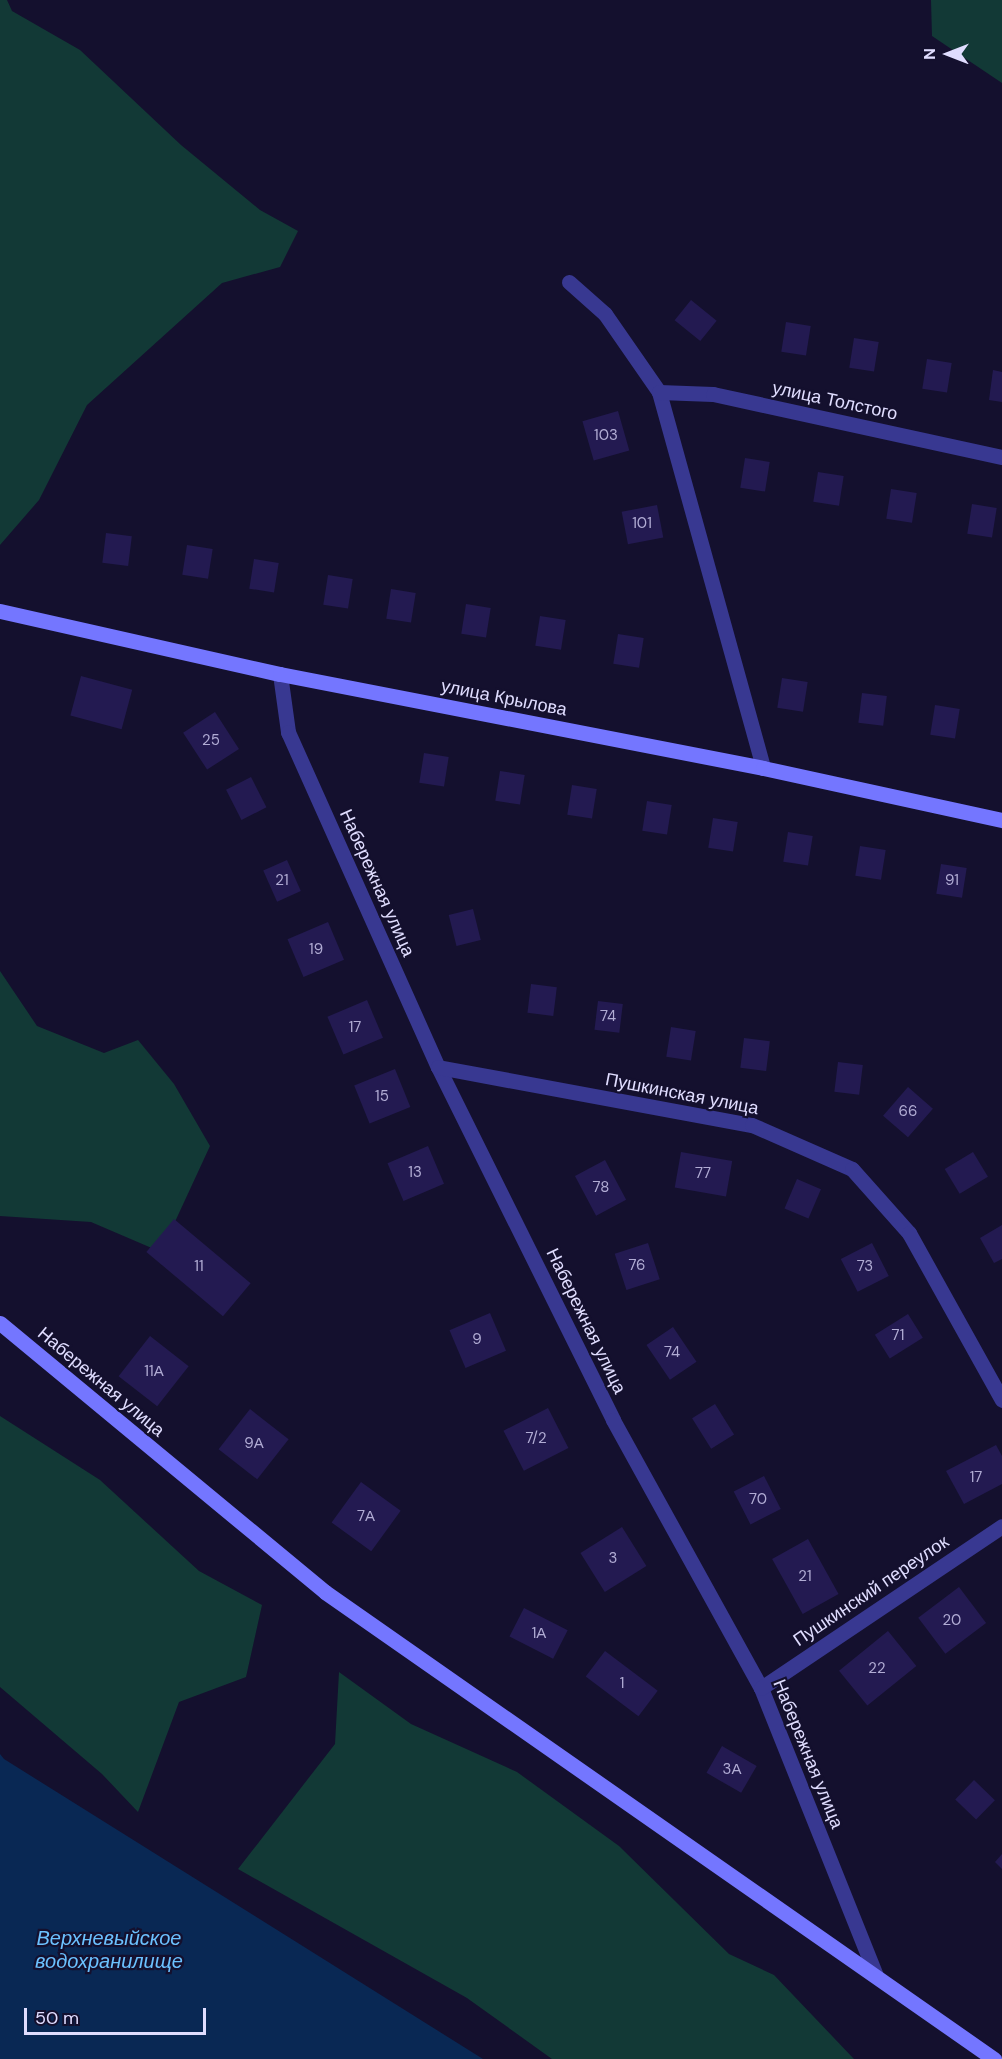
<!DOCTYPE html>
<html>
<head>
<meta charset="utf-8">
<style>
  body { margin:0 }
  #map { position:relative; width:1002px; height:2059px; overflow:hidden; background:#14102e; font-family:"DM Sans",sans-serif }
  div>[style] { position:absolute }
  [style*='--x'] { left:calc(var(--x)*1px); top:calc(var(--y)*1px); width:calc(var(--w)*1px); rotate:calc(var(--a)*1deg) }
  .green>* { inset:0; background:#123936 }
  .water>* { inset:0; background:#092854 }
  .building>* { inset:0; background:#231a51; transform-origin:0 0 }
  .street>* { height:15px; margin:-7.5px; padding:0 7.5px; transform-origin:7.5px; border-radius:7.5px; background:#383891 }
  .secondary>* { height:15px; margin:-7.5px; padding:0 7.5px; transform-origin:7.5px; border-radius:7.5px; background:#7476ff }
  span { translate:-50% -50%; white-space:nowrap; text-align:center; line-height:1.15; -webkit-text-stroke:4.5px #14102e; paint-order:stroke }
  .number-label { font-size:15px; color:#b1acd4 }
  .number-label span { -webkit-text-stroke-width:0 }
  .street-label { font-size:18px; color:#e0ddff }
  .water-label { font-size:20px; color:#6bc1ff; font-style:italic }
  .north { position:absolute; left:918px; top:24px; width:60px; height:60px; -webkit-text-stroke:4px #14102e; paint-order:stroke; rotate:270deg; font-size:16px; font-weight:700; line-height:24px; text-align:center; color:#e0ddff }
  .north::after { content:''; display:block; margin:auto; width:21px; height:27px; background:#e0ddff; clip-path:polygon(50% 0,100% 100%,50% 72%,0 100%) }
  .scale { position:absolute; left:24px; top:2008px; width:182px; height:27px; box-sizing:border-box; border:3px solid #e0ddff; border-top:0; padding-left:8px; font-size:18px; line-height:21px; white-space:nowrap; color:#e0ddff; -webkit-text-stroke:4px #14102e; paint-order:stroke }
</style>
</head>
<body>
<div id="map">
  <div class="green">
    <i style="clip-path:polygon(0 0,7px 0,12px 11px,80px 50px,181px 145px,260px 210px,298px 231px,280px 267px,222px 283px,87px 405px,39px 500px,0 545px)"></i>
    <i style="clip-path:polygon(931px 0,1002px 0,1002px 83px,932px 36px)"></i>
    <i style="clip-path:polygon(0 971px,37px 1026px,104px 1053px,138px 1040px,174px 1084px,210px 1146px,161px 1252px,91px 1222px,0 1216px)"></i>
    <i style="clip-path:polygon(0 1416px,100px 1480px,199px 1571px,262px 1605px,246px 1677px,179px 1702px,138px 1812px,102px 1774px,0 1687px)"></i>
    <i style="clip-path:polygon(339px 1672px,411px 1724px,517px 1772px,619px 1846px,729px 1954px,774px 1975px,854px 2059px,552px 2059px,467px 1998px,238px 1869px,335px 1744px)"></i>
  </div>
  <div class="water">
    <i style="clip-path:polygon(0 1754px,4px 1759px,483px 2059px,0 2059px)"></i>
  </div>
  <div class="building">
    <i style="left:691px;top:300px;width:33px;height:26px;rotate:39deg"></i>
    <i style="left:786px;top:322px;width:25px;height:30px;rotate:9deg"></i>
    <i style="left:854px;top:338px;width:25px;height:30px;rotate:9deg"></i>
    <i style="left:927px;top:359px;width:25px;height:30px;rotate:9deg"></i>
    <i style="clip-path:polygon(993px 370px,1002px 372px,1002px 402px,989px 400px)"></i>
    <i style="left:618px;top:411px;width:41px;height:37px;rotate:74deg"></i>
    <i style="left:745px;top:458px;width:25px;height:30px;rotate:9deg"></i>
    <i style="left:818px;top:472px;width:26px;height:30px;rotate:9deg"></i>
    <i style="left:891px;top:489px;width:26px;height:30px;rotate:9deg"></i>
    <i style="left:972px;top:504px;width:25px;height:30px;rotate:9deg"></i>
    <i style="left:657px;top:505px;width:33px;height:36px;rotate:79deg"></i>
    <i style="left:106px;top:533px;width:26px;height:30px;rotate:7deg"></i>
    <i style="left:187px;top:545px;width:26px;height:30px;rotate:9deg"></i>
    <i style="left:254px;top:559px;width:25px;height:30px;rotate:9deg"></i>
    <i style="left:328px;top:575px;width:25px;height:30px;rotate:9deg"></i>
    <i style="left:391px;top:589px;width:25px;height:30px;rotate:9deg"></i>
    <i style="left:466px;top:604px;width:25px;height:30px;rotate:9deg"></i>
    <i style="left:540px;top:616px;width:26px;height:30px;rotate:9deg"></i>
    <i style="left:618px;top:634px;width:26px;height:30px;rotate:9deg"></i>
    <i style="left:81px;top:676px;width:53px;height:41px;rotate:15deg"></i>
    <i style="left:782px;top:678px;width:26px;height:30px;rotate:9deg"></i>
    <i style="left:862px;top:693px;width:25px;height:30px;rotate:7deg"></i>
    <i style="left:935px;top:705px;width:25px;height:30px;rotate:9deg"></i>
    <i style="left:215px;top:712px;width:44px;height:38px;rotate:57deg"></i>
    <i style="left:424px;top:753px;width:25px;height:30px;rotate:9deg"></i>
    <i style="left:500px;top:771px;width:25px;height:30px;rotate:9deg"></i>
    <i style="left:251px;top:777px;width:34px;height:28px;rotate:63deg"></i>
    <i style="left:572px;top:785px;width:25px;height:30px;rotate:9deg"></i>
    <i style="left:647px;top:801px;width:25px;height:30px;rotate:9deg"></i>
    <i style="left:713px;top:818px;width:25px;height:30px;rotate:9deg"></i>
    <i style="left:788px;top:832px;width:25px;height:30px;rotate:9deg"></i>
    <i style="left:860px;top:846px;width:26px;height:30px;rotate:9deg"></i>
    <i style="left:287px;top:860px;width:34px;height:26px;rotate:66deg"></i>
    <i style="left:941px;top:864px;width:26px;height:30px;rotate:9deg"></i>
    <i style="left:473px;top:909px;width:32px;height:25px;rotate:76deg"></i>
    <i style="left:328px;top:922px;width:41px;height:44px;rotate:67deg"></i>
    <i style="left:531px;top:984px;width:26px;height:29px;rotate:7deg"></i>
    <i style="left:367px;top:1000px;width:41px;height:43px;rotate:67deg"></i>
    <i style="left:598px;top:1001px;width:25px;height:29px;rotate:7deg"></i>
    <i style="left:671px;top:1027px;width:25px;height:30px;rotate:9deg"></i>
    <i style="left:744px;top:1038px;width:26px;height:30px;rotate:7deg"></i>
    <i style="left:838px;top:1062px;width:25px;height:30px;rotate:7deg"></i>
    <i style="left:395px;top:1069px;width:41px;height:44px;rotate:68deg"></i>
    <i style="left:908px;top:1087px;width:33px;height:38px;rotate:41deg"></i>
    <i style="left:428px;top:1146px;width:41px;height:44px;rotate:67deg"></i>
    <i style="left:681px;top:1152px;width:52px;height:36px;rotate:10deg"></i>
    <i style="left:973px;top:1152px;width:29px;height:33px;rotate:59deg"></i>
    <i style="left:605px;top:1160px;width:45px;height:34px;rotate:62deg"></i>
    <i style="left:797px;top:1179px;width:26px;height:32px;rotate:23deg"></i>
    <i style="left:174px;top:1219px;width:100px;height:43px;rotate:40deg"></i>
    <i style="clip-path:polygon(1002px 1225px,1002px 1259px,994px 1263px,980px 1238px)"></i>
    <i style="left:648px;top:1243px;width:38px;height:35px;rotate:72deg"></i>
    <i style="left:872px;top:1243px;width:37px;height:35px;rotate:63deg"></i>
    <i style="left:490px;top:1313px;width:41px;height:44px;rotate:67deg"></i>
    <i style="left:908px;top:1314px;width:28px;height:39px;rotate:58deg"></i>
    <i style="left:673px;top:1327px;width:42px;height:32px;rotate:56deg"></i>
    <i style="left:150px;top:1336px;width:49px;height:51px;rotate:38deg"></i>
    <i style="left:715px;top:1404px;width:36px;height:27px;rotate:58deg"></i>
    <i style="left:548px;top:1408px;width:45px;height:50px;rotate:63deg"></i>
    <i style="left:250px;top:1409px;width:49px;height:51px;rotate:38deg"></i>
    <i style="clip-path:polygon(996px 1445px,1002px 1456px,1002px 1484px,964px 1504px,946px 1471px)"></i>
    <i style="left:764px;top:1476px;width:37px;height:34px;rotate:63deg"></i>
    <i style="left:361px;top:1482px;width:49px;height:50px;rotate:36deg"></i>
    <i style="left:622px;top:1527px;width:46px;height:49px;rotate:58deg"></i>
    <i style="left:808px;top:1539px;width:63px;height:41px;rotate:61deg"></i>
    <i style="left:959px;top:1587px;width:45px;height:51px;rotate:53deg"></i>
    <i style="left:524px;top:1608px;width:49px;height:32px;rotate:27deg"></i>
    <i style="left:888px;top:1631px;width:45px;height:63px;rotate:51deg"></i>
    <i style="left:605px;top:1651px;width:66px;height:32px;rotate:37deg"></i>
    <i style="left:722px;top:1746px;width:40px;height:31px;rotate:30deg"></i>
    <i style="left:974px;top:1780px;width:29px;height:27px;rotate:44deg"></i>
    <i style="clip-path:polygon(1002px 1854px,1002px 1869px,995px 1862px)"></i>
  </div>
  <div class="street">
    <i style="--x:569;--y:282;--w:48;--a:41.6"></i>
    <i style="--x:605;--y:314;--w:95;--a:55.3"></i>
    <i style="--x:659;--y:392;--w:390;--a:74.5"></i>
    <i style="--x:659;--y:392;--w:54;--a:2.1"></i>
    <i style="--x:713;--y:394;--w:296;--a:12.3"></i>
    <i style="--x:280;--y:674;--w:59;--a:82.1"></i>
    <i style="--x:288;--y:732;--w:367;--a:65.9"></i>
    <i style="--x:438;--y:1067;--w:394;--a:63.6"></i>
    <i style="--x:613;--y:1420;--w:306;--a:61.1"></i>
    <i style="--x:761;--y:1688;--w:310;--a:68.2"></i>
    <i style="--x:438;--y:1067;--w:319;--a:10.5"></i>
    <i style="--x:752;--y:1125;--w:109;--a:23.7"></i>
    <i style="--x:852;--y:1169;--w:86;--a:48.3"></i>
    <i style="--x:909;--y:1233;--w:191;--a:60.9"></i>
    <i style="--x:761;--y:1688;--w:290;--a:-33.9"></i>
  </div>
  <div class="secondary">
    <i style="--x:0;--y:611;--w:287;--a:12.7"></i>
    <i style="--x:280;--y:674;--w:492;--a:11"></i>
    <i style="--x:763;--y:768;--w:245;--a:12.3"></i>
    <i style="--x:0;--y:1323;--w:422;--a:39.6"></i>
    <i style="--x:325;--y:1592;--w:816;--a:34.92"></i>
  </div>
  <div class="number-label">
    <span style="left:606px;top:436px">103</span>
    <span style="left:642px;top:524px">101</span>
    <span style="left:211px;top:741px">25</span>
    <span style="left:282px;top:881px">21</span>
    <span style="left:952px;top:881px">91</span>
    <span style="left:316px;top:950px">19</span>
    <span style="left:608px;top:1017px">74</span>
    <span style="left:355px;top:1028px">17</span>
    <span style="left:382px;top:1097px">15</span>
    <span style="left:908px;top:1112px">66</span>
    <span style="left:415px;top:1173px">13</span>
    <span style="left:703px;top:1174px">77</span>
    <span style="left:601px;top:1188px">78</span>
    <span style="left:637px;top:1266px">76</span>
    <span style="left:199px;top:1267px">11</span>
    <span style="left:865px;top:1267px">73</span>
    <span style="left:898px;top:1336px">71</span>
    <span style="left:477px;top:1340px">9</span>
    <span style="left:672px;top:1353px">74</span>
    <span style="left:154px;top:1372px">11А</span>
    <span style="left:536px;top:1439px">7/2</span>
    <span style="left:254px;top:1444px">9А</span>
    <span style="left:976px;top:1478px">17</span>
    <span style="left:758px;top:1500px">70</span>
    <span style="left:366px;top:1517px">7А</span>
    <span style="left:613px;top:1559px">3</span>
    <span style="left:805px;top:1577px">21</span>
    <span style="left:952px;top:1621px">20</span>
    <span style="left:539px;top:1634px">1А</span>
    <span style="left:877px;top:1669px">22</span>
    <span style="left:622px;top:1684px">1</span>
    <span style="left:732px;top:1770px">3А</span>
  </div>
  <div class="street-label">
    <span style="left:835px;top:401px;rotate:12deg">улица Толстого</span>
    <span style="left:504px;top:698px;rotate:11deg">улица Крылова</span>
    <span style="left:377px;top:883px;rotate:66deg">Набережная улица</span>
    <span style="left:682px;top:1094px;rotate:11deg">Пушкинская улица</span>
    <span style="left:586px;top:1321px;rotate:64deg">Набережная улица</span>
    <span style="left:101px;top:1382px;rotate:40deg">Набережная улица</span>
    <span style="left:871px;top:1591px;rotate:-34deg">Пушкинский переулок</span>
    <span style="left:808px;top:1754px;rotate:68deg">Набережная улица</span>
  </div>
  <div class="water-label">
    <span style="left:109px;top:1950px">Верхневыйское<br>водохранилище</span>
  </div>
  <div class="north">N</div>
  <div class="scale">50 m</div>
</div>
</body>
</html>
